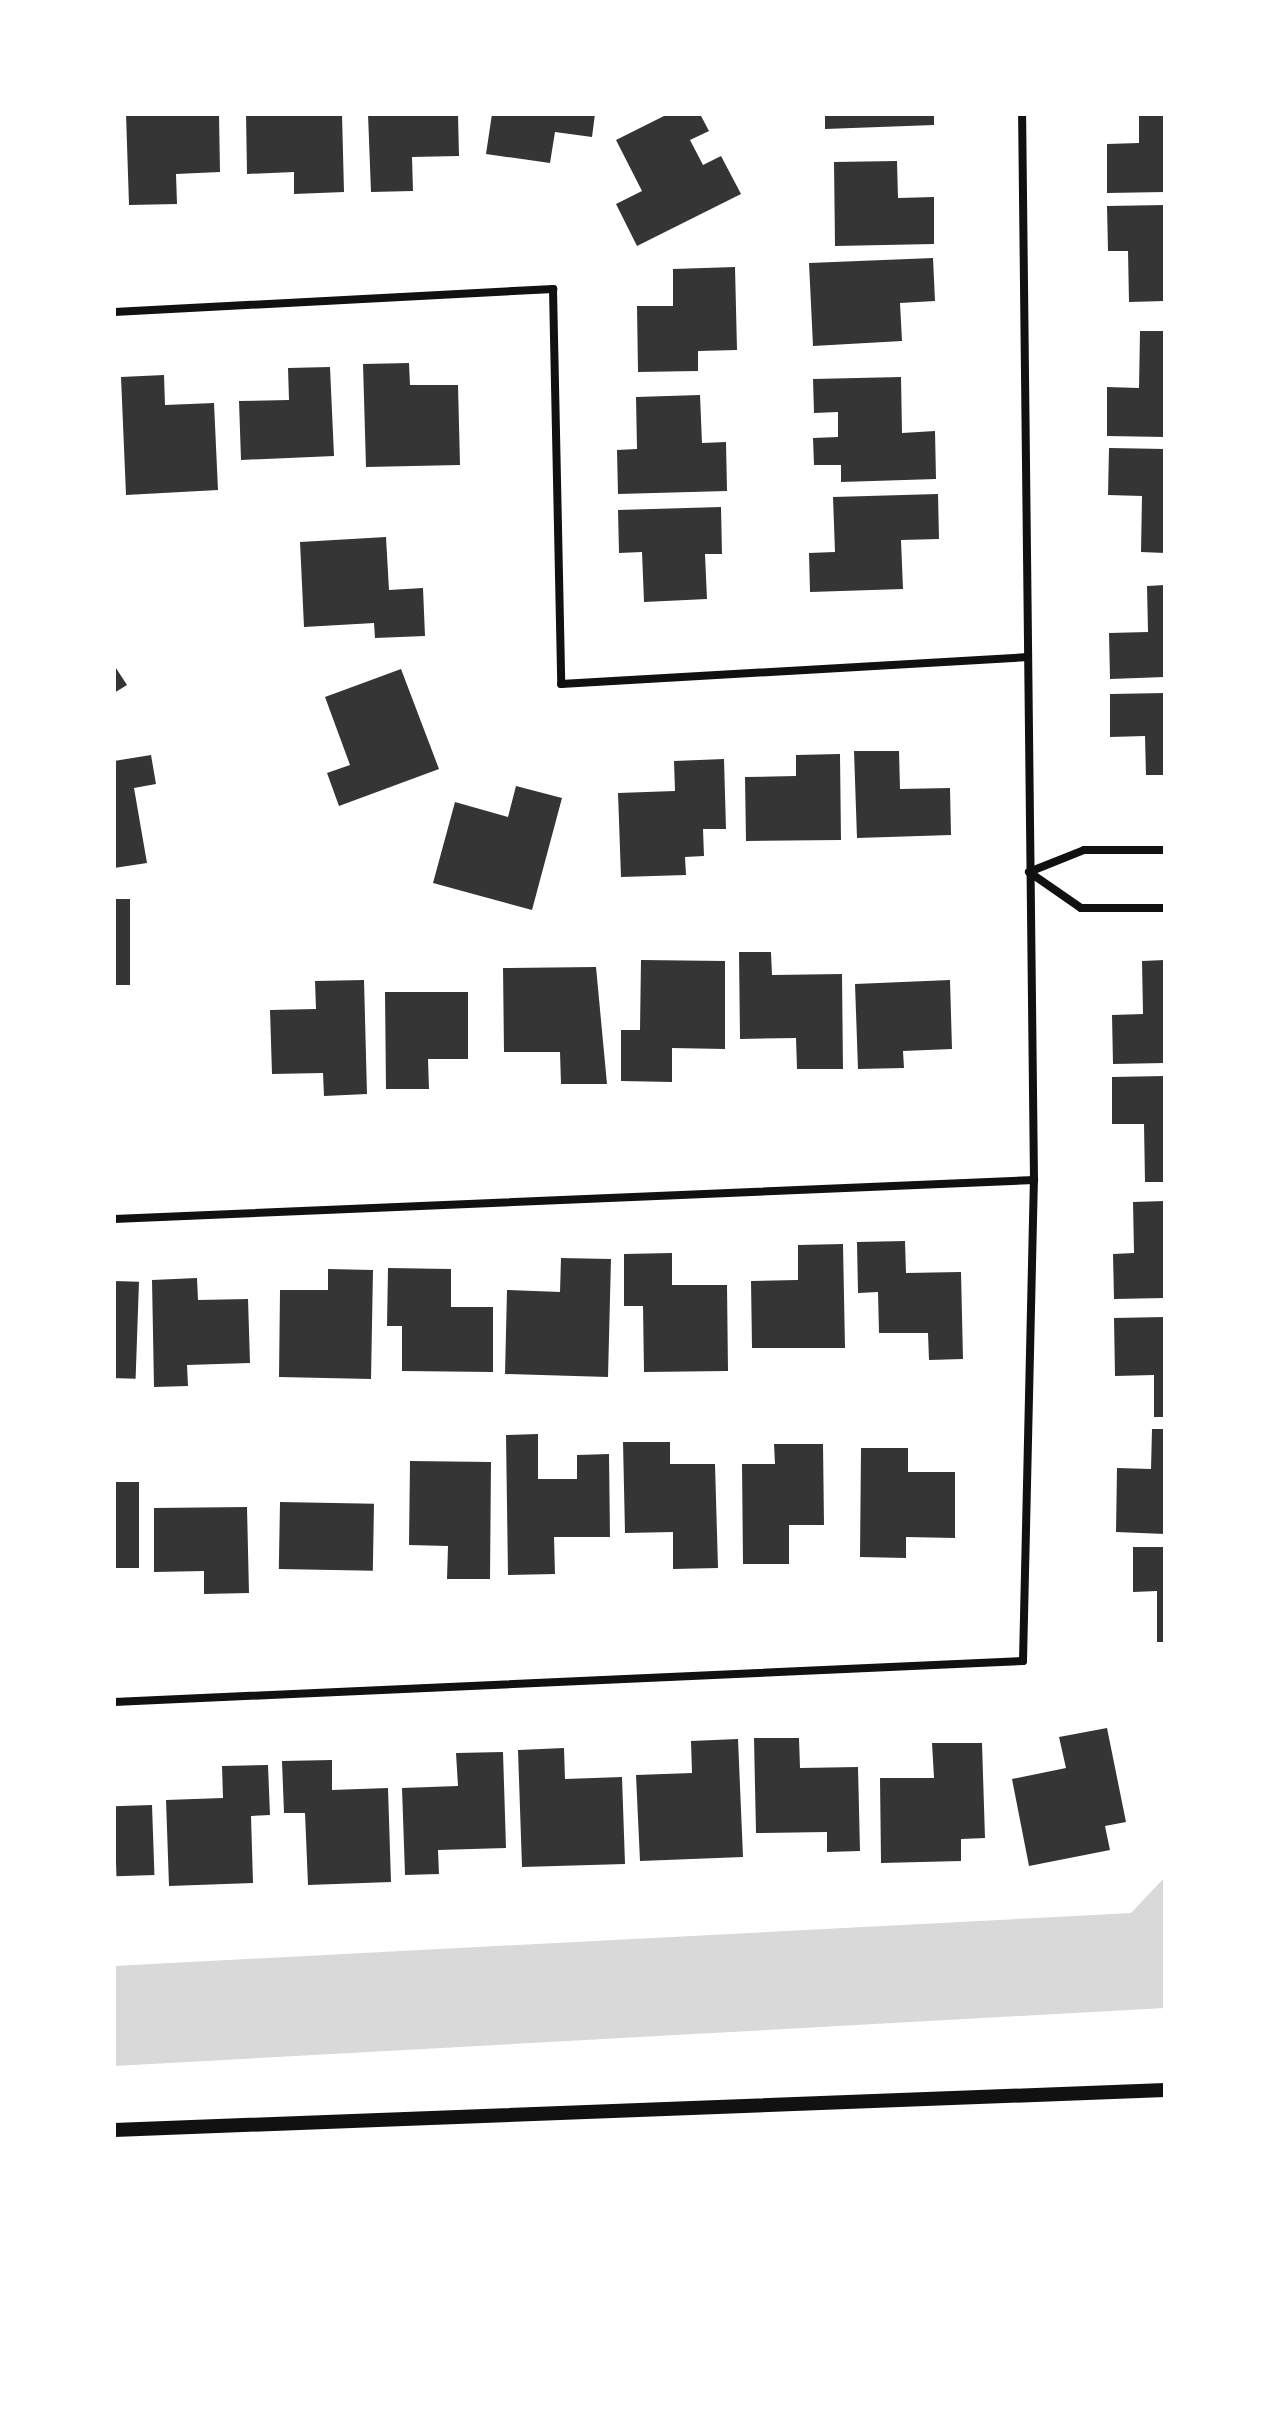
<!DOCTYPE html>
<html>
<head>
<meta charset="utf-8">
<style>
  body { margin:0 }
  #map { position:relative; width:1279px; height:2415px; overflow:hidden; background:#fff; font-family:"Varela Round",sans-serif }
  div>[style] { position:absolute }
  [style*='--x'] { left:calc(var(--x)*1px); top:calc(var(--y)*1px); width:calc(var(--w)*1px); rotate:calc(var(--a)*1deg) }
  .water>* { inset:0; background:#d9d9d9 }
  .building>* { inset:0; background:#353535; transform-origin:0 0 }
  .minor>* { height:8px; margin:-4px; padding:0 4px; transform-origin:4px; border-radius:4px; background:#111 }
  .tertiary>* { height:14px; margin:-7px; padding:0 7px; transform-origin:7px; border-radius:7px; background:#111 }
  span { translate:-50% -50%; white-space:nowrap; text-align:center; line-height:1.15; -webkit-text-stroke:6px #fff; paint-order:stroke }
  .frame { position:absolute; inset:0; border:116px solid #fff; pointer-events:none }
</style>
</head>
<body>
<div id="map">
  <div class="water">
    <i style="clip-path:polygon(1165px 1877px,1165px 2008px,114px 2066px,114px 1966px,1131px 1913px)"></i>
  </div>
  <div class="building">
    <i style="clip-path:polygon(126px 114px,219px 114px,220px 172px,176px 174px,177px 204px,129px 205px)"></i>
    <i style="clip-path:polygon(246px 114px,342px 114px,344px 192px,294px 194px,294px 172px,247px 174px)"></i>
    <i style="clip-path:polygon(368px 114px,458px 114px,459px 156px,412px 157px,413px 191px,371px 192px)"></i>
    <i style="clip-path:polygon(492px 114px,595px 114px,592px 137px,555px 132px,550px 163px,486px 154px)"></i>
    <i style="clip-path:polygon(668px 114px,700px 114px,709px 131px,690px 140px,703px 165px,721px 156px,741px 194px,637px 246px,616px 204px,642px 191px,616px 140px)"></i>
    <i style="clip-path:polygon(825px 114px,934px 114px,934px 125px,825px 129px)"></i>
    <i style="clip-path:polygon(1139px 114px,1165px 114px,1165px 192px,1107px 193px,1107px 144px,1139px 143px)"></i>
    <i style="clip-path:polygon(897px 161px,898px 198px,934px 197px,934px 244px,835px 246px,834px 162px)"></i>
    <i style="clip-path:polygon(1165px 205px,1165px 301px,1129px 302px,1128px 251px,1108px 251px,1107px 206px)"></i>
    <i style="clip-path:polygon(933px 258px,935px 301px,900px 303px,902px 341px,813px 346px,809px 263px)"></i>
    <i style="clip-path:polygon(735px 267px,737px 350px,698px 351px,698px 371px,638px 372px,637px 306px,673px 306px,673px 269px)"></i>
    <i style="clip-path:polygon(1140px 331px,1165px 331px,1165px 437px,1107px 436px,1107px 387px,1139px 388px)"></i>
    <i style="clip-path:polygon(409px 363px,410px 385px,458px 385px,460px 465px,366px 467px,363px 364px)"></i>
    <i style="clip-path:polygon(330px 367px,334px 456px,241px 460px,239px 401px,289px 400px,288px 368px)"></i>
    <i style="clip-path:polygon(164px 375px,165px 405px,214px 403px,218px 490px,126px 495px,121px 377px)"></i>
    <i style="clip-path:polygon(901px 377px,902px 433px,935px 431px,936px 479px,841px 482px,841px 465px,814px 465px,813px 438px,838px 437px,838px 412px,814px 413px,813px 379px)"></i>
    <i style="clip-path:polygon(700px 395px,702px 443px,726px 442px,727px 491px,618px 494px,617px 450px,637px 449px,636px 397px)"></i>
    <i style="clip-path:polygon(1109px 448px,1165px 449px,1165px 553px,1141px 552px,1142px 496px,1108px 495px)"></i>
    <i style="clip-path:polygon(938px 494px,939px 539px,901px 540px,903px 589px,810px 592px,809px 553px,835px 552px,833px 497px)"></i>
    <i style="clip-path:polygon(721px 507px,722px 554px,705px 554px,707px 599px,644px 602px,642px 552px,619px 553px,618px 510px)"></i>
    <i style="clip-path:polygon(386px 537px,389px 590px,423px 588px,425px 636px,375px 638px,374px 623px,304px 627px,300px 542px)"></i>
    <i style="clip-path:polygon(1165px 585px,1165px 677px,1110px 679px,1109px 633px,1148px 632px,1147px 586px)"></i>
    <i style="clip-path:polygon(114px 665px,127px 685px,114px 693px)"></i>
    <i style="clip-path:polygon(401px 669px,439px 769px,339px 806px,327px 773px,350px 765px,325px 697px)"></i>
    <i style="clip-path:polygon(1165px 693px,1165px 775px,1146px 775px,1145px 736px,1110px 737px,1110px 694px)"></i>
    <i style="clip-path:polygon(854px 751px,899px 751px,900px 789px,950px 788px,951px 835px,857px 838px)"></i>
    <i style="clip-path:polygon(840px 754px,841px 840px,746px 841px,745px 777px,796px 776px,796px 755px)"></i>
    <i style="clip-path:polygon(151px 755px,156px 784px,134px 788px,147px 863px,114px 868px,114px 761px)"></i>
    <i style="clip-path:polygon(724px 759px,726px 829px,703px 829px,704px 856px,685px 857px,686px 875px,621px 877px,618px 793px,675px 791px,674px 761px)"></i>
    <i style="clip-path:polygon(516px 786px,562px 798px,532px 910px,433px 883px,455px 802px,508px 817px)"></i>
    <i style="left:114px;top:899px;width:16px;height:86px"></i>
    <i style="clip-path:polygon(739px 952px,771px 952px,772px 975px,842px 974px,843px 1069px,797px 1069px,796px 1038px,740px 1039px)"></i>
    <i style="clip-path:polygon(641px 960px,725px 961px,725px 1049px,672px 1048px,672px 1082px,621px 1081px,621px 1030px,640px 1030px)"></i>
    <i style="clip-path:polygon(1165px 960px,1165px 1063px,1113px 1064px,1112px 1015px,1143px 1014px,1142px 961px)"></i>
    <i style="clip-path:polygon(596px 967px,607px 1084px,561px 1084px,560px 1052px,504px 1052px,503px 968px)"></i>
    <i style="clip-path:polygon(364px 980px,367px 1094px,324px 1096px,323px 1073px,272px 1074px,270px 1010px,316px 1009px,315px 981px)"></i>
    <i style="clip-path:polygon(950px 980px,952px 1049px,903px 1051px,904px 1068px,858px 1069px,855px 984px)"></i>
    <i style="clip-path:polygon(385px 992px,468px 992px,468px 1059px,428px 1059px,429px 1089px,386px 1089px)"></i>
    <i style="clip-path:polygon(1165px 1076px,1165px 1182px,1145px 1182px,1144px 1124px,1112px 1124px,1112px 1077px)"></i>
    <i style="clip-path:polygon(1165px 1201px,1165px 1298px,1114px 1299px,1113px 1254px,1134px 1253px,1133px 1202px)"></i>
    <i style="clip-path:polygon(905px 1241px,906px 1273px,961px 1272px,963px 1359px,929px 1360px,928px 1333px,879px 1333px,878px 1292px,858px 1293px,857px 1242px)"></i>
    <i style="clip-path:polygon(843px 1244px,845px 1348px,752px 1348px,751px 1281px,798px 1280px,798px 1245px)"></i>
    <i style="clip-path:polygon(672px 1253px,672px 1285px,727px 1285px,728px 1371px,644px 1372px,643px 1306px,624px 1306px,624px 1254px)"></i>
    <i style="clip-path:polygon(561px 1258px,611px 1259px,608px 1377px,505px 1374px,507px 1290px,560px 1292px)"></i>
    <i style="clip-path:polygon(388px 1268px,451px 1269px,451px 1307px,493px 1307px,493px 1372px,402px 1371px,402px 1326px,387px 1326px)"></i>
    <i style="clip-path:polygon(328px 1269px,373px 1270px,371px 1379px,279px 1377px,280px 1290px,328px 1290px)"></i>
    <i style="clip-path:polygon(197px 1278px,198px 1300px,248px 1299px,250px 1363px,187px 1365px,188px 1386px,154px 1387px,152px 1280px)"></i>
    <i style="left:114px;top:1281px;width:25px;height:97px;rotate:2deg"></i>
    <i style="clip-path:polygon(1165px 1317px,1165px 1417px,1154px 1417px,1154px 1375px,1115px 1376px,1114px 1318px)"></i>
    <i style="clip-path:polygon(1152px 1429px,1165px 1429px,1165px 1534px,1116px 1532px,1117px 1468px,1151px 1469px)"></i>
    <i style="clip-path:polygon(538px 1434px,538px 1479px,577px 1479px,577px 1455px,609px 1454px,610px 1537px,554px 1537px,555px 1574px,508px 1575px,506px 1435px)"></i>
    <i style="clip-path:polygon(623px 1442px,670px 1442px,670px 1464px,715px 1464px,718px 1568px,673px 1569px,673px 1532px,625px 1533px)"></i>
    <i style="clip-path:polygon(774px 1444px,823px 1444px,824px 1525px,789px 1525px,789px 1564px,743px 1564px,742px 1464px,775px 1464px)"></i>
    <i style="clip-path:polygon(861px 1448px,908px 1448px,908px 1472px,955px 1472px,955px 1538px,906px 1537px,906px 1558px,860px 1557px)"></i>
    <i style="clip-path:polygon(410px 1461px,491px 1462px,490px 1579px,447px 1579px,448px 1546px,409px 1545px)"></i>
    <i style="left:114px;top:1482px;width:25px;height:86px"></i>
    <i style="left:280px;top:1502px;width:94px;height:67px;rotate:1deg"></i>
    <i style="clip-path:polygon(247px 1507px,249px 1593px,204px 1594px,204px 1571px,154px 1572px,154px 1508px)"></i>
    <i style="clip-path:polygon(1133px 1547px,1165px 1547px,1165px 1642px,1157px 1642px,1157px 1591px,1133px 1592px)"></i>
    <i style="clip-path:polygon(1107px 1728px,1126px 1822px,1105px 1826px,1110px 1850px,1029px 1866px,1012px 1779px,1066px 1768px,1059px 1737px)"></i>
    <i style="clip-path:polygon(754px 1738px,799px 1738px,800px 1768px,858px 1767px,860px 1851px,827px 1852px,827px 1832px,756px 1833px)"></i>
    <i style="clip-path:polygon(738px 1739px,743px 1857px,640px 1861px,636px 1775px,692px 1773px,691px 1741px)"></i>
    <i style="clip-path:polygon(932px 1743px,982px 1743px,985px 1838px,961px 1839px,961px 1861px,881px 1863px,880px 1778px,934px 1778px)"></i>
    <i style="clip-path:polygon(564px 1748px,565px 1779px,622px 1777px,625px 1864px,522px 1867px,518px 1750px)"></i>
    <i style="clip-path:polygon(503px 1752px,506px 1848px,438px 1850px,439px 1874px,405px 1875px,402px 1788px,458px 1786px,456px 1753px)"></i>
    <i style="clip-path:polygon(332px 1760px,332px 1790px,388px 1788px,391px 1882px,308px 1885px,305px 1813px,284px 1813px,282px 1761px)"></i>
    <i style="clip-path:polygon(268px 1765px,270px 1815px,251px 1816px,253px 1883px,169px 1886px,166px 1800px,223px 1798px,222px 1766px)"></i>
    <i style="left:152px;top:1805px;width:70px;height:38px;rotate:88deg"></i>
  </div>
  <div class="minor">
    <i style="--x:114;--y:312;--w:440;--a:-3"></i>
    <i style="--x:553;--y:289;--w:395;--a:88.8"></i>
    <i style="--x:561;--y:684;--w:464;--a:-3.3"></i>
    <i style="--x:1029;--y:872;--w:63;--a:34.7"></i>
    <i style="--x:1081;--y:908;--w:84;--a:0"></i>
    <i style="--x:1029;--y:872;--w:59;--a:-21.8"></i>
    <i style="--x:1084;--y:850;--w:81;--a:0"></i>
    <i style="--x:114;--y:1219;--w:921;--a:-2.43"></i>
    <i style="--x:114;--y:1702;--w:910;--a:-2.58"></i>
    <i style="--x:1023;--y:1661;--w:481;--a:-88.7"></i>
    <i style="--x:1034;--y:1180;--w:1066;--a:-90.64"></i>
  </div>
  <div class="tertiary">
    <i style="--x:114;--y:2130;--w:1052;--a:-2.18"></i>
  </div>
  <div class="frame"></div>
</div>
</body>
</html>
